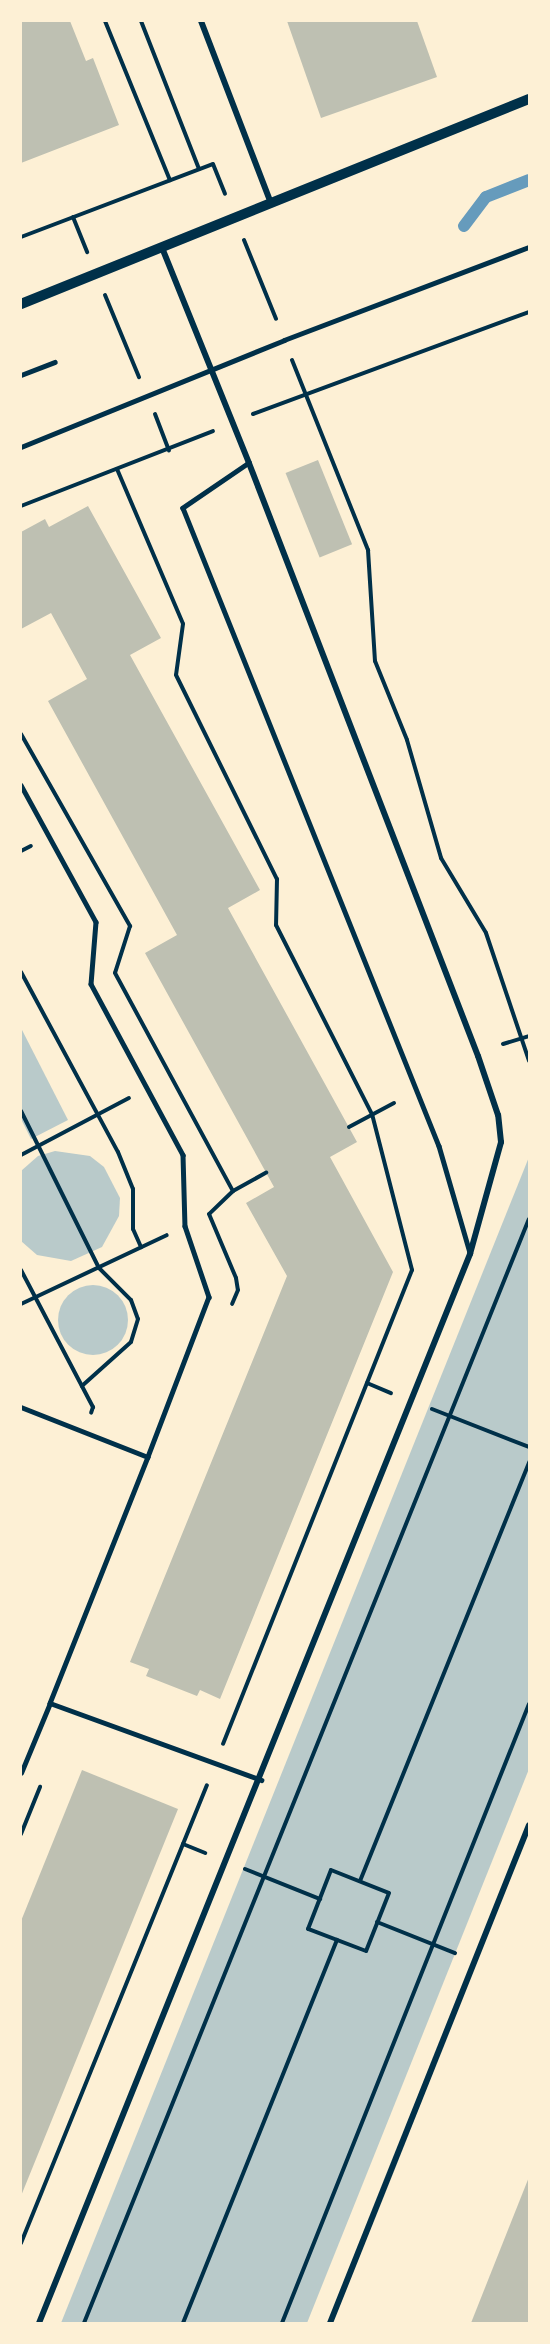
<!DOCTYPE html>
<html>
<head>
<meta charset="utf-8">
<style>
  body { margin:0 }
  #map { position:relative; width:550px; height:2344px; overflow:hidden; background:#fdf0d5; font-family:Manrope,sans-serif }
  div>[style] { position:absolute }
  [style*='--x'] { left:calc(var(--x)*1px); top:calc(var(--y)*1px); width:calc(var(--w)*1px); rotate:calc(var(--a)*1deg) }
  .green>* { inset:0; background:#b9caca }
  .round { border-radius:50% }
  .stream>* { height:12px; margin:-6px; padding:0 6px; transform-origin:6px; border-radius:6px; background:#669bbc }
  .building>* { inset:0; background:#bec0b2; transform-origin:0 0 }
  .path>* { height:4px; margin:-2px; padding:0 2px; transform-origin:2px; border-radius:2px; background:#003049 }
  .service>* { height:4.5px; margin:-2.25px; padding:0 2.25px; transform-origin:2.25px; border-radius:2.25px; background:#003049 }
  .minor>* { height:6px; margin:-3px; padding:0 3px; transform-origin:3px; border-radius:3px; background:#003049 }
  .tertiary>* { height:10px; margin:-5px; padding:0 5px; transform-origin:5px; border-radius:5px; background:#003049 }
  span { translate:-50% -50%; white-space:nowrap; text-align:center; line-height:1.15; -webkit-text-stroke:5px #fdf0d5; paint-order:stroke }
  .frame { position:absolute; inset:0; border:22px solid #fdf0d5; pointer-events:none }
</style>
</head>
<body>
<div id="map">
  <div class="green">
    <i style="clip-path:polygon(21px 1028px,68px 1120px,31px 1139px,21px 1119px)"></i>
    <i style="clip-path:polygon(55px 1151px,90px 1156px,104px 1167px,120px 1198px,119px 1216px,102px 1247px,71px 1261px,37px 1255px,21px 1241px,21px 1171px,38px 1156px)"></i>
    <i style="clip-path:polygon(529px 1157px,529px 1769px,307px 2323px,61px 2323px)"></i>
    <i class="round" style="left:58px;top:1285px;width:70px;height:70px"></i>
  </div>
  <div class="stream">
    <i style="--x:464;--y:226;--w:36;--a:-53"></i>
    <i style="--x:486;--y:197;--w:46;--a:-21.6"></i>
  </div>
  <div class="building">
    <i style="clip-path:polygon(21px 21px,70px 21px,86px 61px,93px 58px,119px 125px,21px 163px)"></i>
    <i style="clip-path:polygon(287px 21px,417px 21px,437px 77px,321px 118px)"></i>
    <i style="left:318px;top:460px;width:91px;height:35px;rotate:68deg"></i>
    <i style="clip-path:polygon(88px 506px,161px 638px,130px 655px,260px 890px,228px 908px,357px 1142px,330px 1157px,393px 1272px,220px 1699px,200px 1690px,197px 1696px,146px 1676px,149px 1669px,130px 1662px,287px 1276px,246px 1203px,274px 1187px,145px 953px,177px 935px,48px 701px,87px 679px,51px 613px,21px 629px,21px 532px,45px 519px,49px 527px)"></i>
    <i style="clip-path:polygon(82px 1770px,178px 1809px,21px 2196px,21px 1921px)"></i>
    <i style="clip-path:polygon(529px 2177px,529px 2323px,471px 2323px)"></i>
  </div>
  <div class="path">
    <i style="--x:105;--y:21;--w:172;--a:67.8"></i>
    <i style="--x:141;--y:21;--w:159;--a:68.6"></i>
    <i style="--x:73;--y:217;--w:38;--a:68"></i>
    <i style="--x:21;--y:237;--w:205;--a:-20.8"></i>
    <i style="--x:213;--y:164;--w:32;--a:68"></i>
    <i style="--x:244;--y:240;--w:85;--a:67.9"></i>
    <i style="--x:105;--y:295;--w:89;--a:67.5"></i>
    <i style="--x:292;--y:360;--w:205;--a:68.2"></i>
    <i style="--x:368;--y:550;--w:111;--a:86.4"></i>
    <i style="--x:375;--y:661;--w:85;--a:67.9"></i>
    <i style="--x:407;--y:740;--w:123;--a:73.9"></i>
    <i style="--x:441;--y:858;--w:87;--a:59"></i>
    <i style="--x:486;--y:933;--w:135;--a:71.4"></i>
    <i style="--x:155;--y:414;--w:39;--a:69"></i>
    <i style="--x:253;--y:414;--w:294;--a:-20.3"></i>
    <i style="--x:117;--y:469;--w:168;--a:66.9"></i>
    <i style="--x:183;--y:624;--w:51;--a:97.8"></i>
    <i style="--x:176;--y:675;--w:228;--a:63.7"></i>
    <i style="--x:277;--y:879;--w:46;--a:91.2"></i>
    <i style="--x:276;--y:925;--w:212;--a:63.1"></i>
    <i style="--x:372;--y:1114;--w:161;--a:75.6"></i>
    <i style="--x:412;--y:1270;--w:510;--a:111.74"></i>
    <i style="--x:21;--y:506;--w:206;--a:-21.3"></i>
    <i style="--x:21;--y:734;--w:221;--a:60.4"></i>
    <i style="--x:130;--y:926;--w:49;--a:107.7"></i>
    <i style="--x:115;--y:973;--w:248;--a:61.6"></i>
    <i style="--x:233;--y:1191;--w:33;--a:136"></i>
    <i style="--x:209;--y:1214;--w:69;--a:67.1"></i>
    <i style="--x:236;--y:1278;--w:12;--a:81"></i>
    <i style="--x:238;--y:1290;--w:15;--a:113"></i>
    <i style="--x:21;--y:851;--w:11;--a:-27"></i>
    <i style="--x:21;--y:972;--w:204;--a:61.7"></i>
    <i style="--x:118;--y:1152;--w:40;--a:68"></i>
    <i style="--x:133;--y:1189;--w:40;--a:90"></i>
    <i style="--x:133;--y:1229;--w:20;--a:66"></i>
    <i style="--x:503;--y:1044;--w:27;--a:-17"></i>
    <i style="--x:21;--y:1111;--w:175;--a:63.6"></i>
    <i style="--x:99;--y:1268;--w:45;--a:45"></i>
    <i style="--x:131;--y:1300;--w:20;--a:70"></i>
    <i style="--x:138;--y:1319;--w:24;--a:107"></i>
    <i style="--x:131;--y:1342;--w:66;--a:138.1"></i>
    <i style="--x:349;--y:1127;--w:51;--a:-28.1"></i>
    <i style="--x:21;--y:1155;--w:122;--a:-27.8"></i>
    <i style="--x:233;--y:1191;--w:38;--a:-29"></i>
    <i style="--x:21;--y:1270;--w:155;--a:62.3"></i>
    <i style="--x:93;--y:1407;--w:6;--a:108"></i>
    <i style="--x:21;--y:1304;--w:161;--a:-25.3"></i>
    <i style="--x:367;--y:1383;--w:26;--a:23"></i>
    <i style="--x:432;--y:1409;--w:104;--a:21.4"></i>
    <i style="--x:21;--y:1834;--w:51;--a:-68"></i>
    <i style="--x:183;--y:1844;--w:24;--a:22"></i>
    <i style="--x:245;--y:1869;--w:81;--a:21.8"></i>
    <i style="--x:331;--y:1870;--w:62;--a:21.6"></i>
    <i style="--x:389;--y:1893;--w:62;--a:111.6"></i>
    <i style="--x:366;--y:1951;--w:62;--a:-159.2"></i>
    <i style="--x:308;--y:1929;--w:63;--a:-68.7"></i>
    <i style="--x:360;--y:1881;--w:452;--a:-68"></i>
    <i style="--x:377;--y:1922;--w:84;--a:21.7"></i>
    <i style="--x:21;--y:2243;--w:494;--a:-67.9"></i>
    <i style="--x:84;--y:2323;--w:1190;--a:-68.05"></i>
    <i style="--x:183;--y:2323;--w:413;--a:-68.1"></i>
    <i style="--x:282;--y:2323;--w:666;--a:-68.25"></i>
  </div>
  <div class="service">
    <i style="--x:21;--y:375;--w:36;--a:-21"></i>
    <i style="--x:21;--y:447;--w:284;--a:-22.1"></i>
    <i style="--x:284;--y:340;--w:262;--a:-20.8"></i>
    <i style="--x:249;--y:463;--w:80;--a:145.7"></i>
    <i style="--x:183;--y:508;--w:687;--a:68.14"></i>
    <i style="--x:439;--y:1146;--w:111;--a:73.8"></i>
    <i style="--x:21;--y:785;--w:156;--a:61.3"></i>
    <i style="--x:96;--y:922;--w:62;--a:94.6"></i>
    <i style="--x:91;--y:984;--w:194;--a:61.7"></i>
    <i style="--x:183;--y:1155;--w:71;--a:88.4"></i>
    <i style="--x:185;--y:1226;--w:75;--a:71.3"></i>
    <i style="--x:209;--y:1297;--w:171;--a:110.9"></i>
    <i style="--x:21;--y:1407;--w:136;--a:21.5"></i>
    <i style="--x:148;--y:1457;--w:265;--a:111.7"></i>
    <i style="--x:21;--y:1773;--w:76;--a:-67.5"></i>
    <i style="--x:50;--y:1703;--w:225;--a:20"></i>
  </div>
  <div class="minor">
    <i style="--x:201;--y:21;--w:193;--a:69"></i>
    <i style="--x:39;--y:2323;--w:1153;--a:-68.04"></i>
    <i style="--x:470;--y:1254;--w:116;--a:-74.5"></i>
    <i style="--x:501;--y:1142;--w:27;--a:-96"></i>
    <i style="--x:498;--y:1115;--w:62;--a:-108.7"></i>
    <i style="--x:478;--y:1056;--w:636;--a:-111.12"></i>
    <i style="--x:249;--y:463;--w:232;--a:-112"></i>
    <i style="--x:330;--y:2323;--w:536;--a:-68.22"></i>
  </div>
  <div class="tertiary">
    <i style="--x:21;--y:304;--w:548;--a:-21.98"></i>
  </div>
  <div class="frame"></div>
</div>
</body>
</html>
